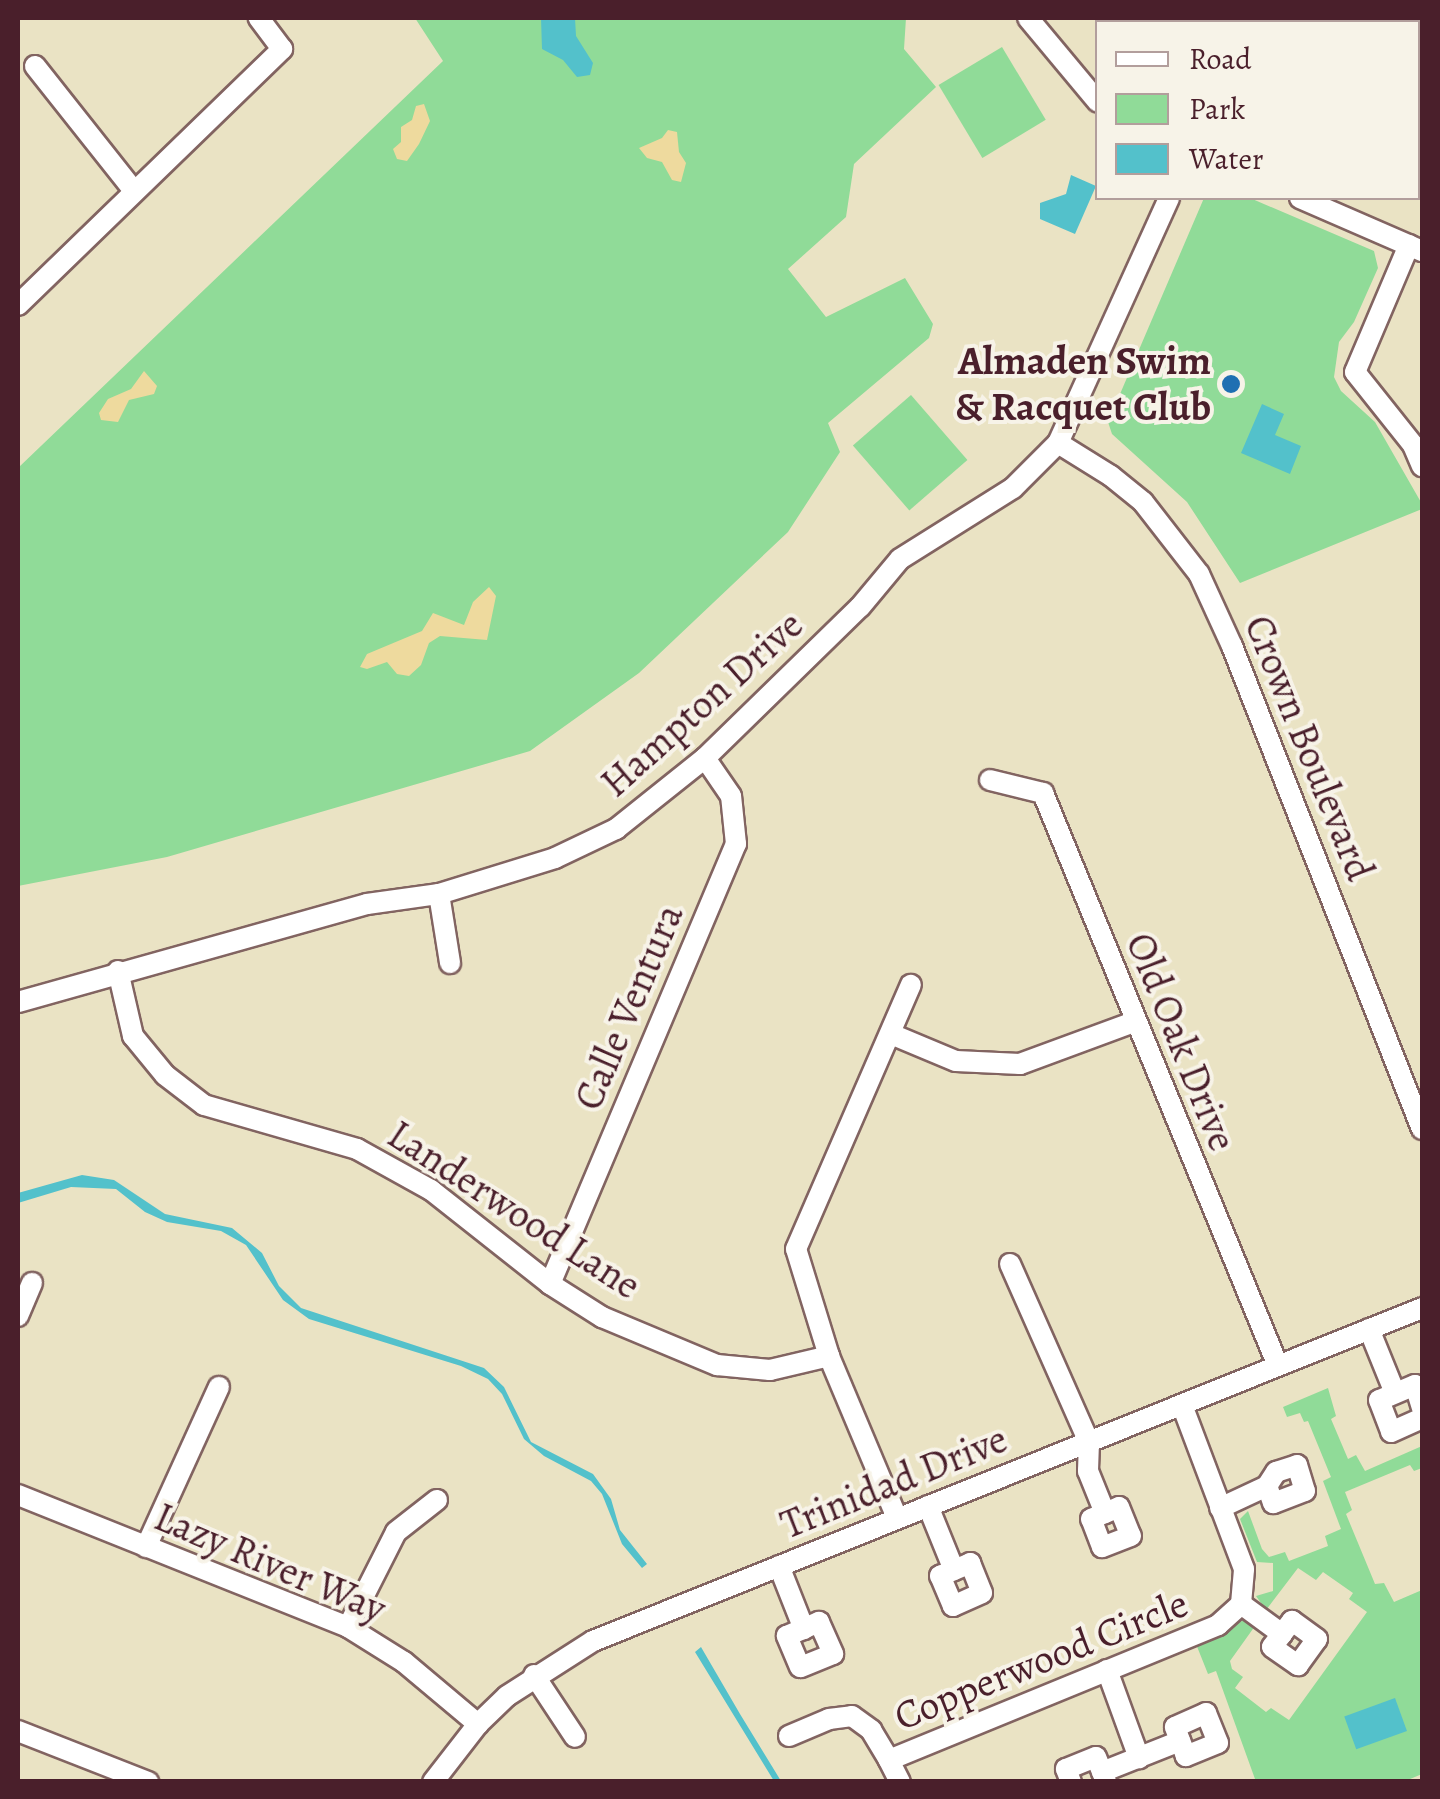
<!DOCTYPE html>
<html>
<head>
<meta charset="utf-8">
<style>
  body { margin:0 }
  #map { position:relative; width:1440px; height:1799px; overflow:hidden; background:#eae3c4; font-family:Alegreya,serif }
  div>[style] { position:absolute }
  [style*='--x'] { left:calc(var(--x)*1px); top:calc(var(--y)*1px); width:calc(var(--w)*1px); rotate:calc(var(--a)*1deg) }
  .green>* { inset:0; background:#90db98; transform-origin:0 0 }
  .sand>* { inset:0; background:#eeda9e }
  .water>* { inset:0; background:#53c1cb; transform-origin:0 0 }
  .roads { filter:drop-shadow(2px 0 #826461) drop-shadow(-2px 0 #826461) drop-shadow(0 2px #826461) drop-shadow(0 -2px #826461) }
  .minor>* { height:20px; margin:-10px; padding:0 10px; transform-origin:10px; border-radius:10px; background:#fff }
  .dots>* { width:28px; height:28px; translate:-50% -50%; box-sizing:border-box; border:5px solid #f7f3e8; border-radius:50% }
  span { translate:-50% -50%; white-space:nowrap; text-align:center; line-height:1.15; -webkit-text-stroke:8px #f7f3e8; paint-order:stroke }
  .poi-label { font-size:40px; color:#4a1f2b; font-weight:700 }
  .right { translate:-100% -50%; text-align:right }
  .street-label { font-size:40px; color:#4a1f2b }
  .frame { position:absolute; inset:0; border:20px solid #4a1f2b; pointer-events:none }
  .legend { position:absolute; left:1095px; top:20px; width:325px; height:180px; box-sizing:border-box; background:#f7f3e8; border:2px solid #b29e9c; margin:0; padding:12px 18px; list-style:none; font-size:30px; color:#4a1f2b }
  .legend li { display:flex; align-items:center; gap:20px; height:50px }
  .legend b { width:50px; border:2px solid #b29e9c }
</style>
</head>
<body>
<div id="map">
  <div class="green">
    <i style="clip-path:polygon(415px 18px,906px 18px,904px 49px,936px 87px,854px 164px,846px 217px,788px 269px,826px 317px,905px 278px,933px 324px,929px 338px,828px 423px,840px 452px,788px 532px,639px 673px,530px 751px,167px 857px,18px 886px,18px 468px,443px 61px)"></i>
    <i style="left:1002px;top:47px;width:85px;height:74px;rotate:59deg"></i>
    <i style="clip-path:polygon(1204px 198px,1250px 198px,1374px 251px,1378px 268px,1354px 322px,1339px 342px,1334px 377px,1341px 391px,1375px 422px,1422px 504px,1422px 509px,1240px 583px,1187px 502px,1112px 434px,1108px 422px)"></i>
    <i style="left:911px;top:395px;width:86px;height:77px;rotate:49deg"></i>
    <i style="clip-path:polygon(1328px 1388px,1336px 1416px,1331px 1419px,1348px 1459px,1356px 1455px,1365px 1471px,1422px 1446px,1422px 1468px,1414px 1471px,1410px 1465px,1345px 1492px,1352px 1510px,1346px 1514px,1375px 1584px,1384px 1583px,1394px 1602px,1422px 1590px,1422px 1774px,1403px 1782px,1251px 1781px,1255px 1779px,1216px 1671px,1208px 1674px,1196px 1644px,1246px 1619px,1255px 1626px,1230px 1661px,1232px 1669px,1243px 1677px,1235px 1688px,1266px 1712px,1271px 1708px,1289px 1720px,1367px 1612px,1349px 1599px,1353px 1593px,1323px 1572px,1316px 1580px,1298px 1568px,1266px 1610px,1256px 1596px,1273px 1591px,1273px 1563px,1257px 1562px,1240px 1519px,1248px 1511px,1262px 1549px,1269px 1557px,1285px 1552px,1289px 1561px,1328px 1546px,1325px 1536px,1341px 1529px,1323px 1481px,1331px 1477px,1308px 1421px,1304px 1422px,1300px 1413px,1287px 1417px,1283px 1407px)"></i>
  </div>
  <div class="sand">
    <i style="clip-path:polygon(424px 104px,430px 121px,419px 144px,407px 161px,397px 159px,393px 149px,401px 142px,401px 127px,412px 120px,416px 106px)"></i>
    <i style="clip-path:polygon(668px 130px,677px 132px,679px 152px,686px 163px,681px 182px,672px 180px,662px 162px,647px 158px,639px 148px,662px 138px)"></i>
    <i style="clip-path:polygon(144px 371px,157px 386px,154px 394px,129px 400px,118px 422px,101px 420px,99px 413px,108px 399px,131px 389px)"></i>
    <i style="clip-path:polygon(489px 587px,496px 596px,487px 640px,440px 636px,429px 643px,421px 665px,409px 676px,397px 674px,387px 662px,367px 669px,360px 667px,367px 654px,422px 631px,433px 613px,464px 625px,473px 602px)"></i>
  </div>
  <div class="water">
    <i style="clip-path:polygon(541px 18px,575px 18px,576px 36px,593px 63px,590px 75px,577px 77px,563px 60px,542px 49px)"></i>
    <i style="clip-path:polygon(1071px 175px,1096px 186px,1075px 234px,1040px 219px,1040px 203px,1066px 194px)"></i>
    <i style="clip-path:polygon(1262px 404px,1284px 414px,1275px 435px,1301px 446px,1290px 474px,1241px 453px)"></i>
    <i style="clip-path:polygon(82px 1175px,114px 1180px,165px 1214px,232px 1228px,262px 1253px,279px 1286px,301px 1308px,484px 1368px,504px 1387px,531px 1442px,593px 1474px,611px 1499px,620px 1530px,647px 1564px,642px 1568px,622px 1544px,602px 1494px,591px 1481px,544px 1456px,524px 1439px,502px 1394px,488px 1379px,461px 1366px,309px 1319px,283px 1300px,246px 1245px,221px 1231px,167px 1222px,145px 1212px,116px 1189px,71px 1187px,18px 1203px,18px 1193px)"></i>
    <i style="clip-path:polygon(701px 1647px,740px 1714px,781px 1781px,774px 1781px,695px 1652px)"></i>
    <i style="left:1395px;top:1698px;width:35px;height:54px;rotate:70deg"></i>
  </div>
  <div class="roads">
    <div class="minor">
      <i style="--x:1028;--y:18;--w:109;--a:50.2"></i>
      <i style="--x:1419;--y:18;--w:3;--a:18"></i>
      <i style="--x:1232;--y:22;--w:4;--a:-90"></i>
      <i style="--x:35;--y:66;--w:159;--a:51.6"></i>
      <i style="--x:1300;--y:198;--w:133;--a:23.5"></i>
      <i style="--x:1409;--y:245;--w:138;--a:113"></i>
      <i style="--x:1355;--y:372;--w:93;--a:51.5"></i>
      <i style="--x:1413;--y:445;--w:23;--a:67"></i>
      <i style="--x:18;--y:305;--w:368;--a:-44.1"></i>
      <i style="--x:282;--y:49;--w:39;--a:-127"></i>
      <i style="--x:1058;--y:443;--w:62;--a:31.9"></i>
      <i style="--x:1111;--y:476;--w:41;--a:39.1"></i>
      <i style="--x:1143;--y:502;--w:91;--a:52.1"></i>
      <i style="--x:1199;--y:574;--w:79;--a:65.4"></i>
      <i style="--x:1232;--y:646;--w:519;--a:68.53"></i>
      <i style="--x:990;--y:780;--w:55;--a:13.8"></i>
      <i style="--x:1043;--y:793;--w:619;--a:67.7"></i>
      <i style="--x:439;--y:894;--w:70;--a:80.9"></i>
      <i style="--x:118;--y:971;--w:67;--a:77"></i>
      <i style="--x:133;--y:1036;--w:50;--a:50.6"></i>
      <i style="--x:165;--y:1075;--w:49;--a:37.6"></i>
      <i style="--x:204;--y:1105;--w:159;--a:16"></i>
      <i style="--x:357;--y:1149;--w:85;--a:29"></i>
      <i style="--x:431;--y:1190;--w:152;--a:38.3"></i>
      <i style="--x:550;--y:1284;--w:62;--a:32.4"></i>
      <i style="--x:602;--y:1317;--w:125;--a:22.7"></i>
      <i style="--x:717;--y:1365;--w:53;--a:5.4"></i>
      <i style="--x:770;--y:1370;--w:61;--a:-13.3"></i>
      <i style="--x:18;--y:1002;--w:362;--a:-15.7"></i>
      <i style="--x:367;--y:904;--w:73;--a:-7.9"></i>
      <i style="--x:439;--y:894;--w:121;--a:-17.2"></i>
      <i style="--x:555;--y:858;--w:68;--a:-25.4"></i>
      <i style="--x:616;--y:829;--w:114;--a:-38.6"></i>
      <i style="--x:705;--y:758;--w:216;--a:-44.3"></i>
      <i style="--x:860;--y:607;--w:62;--a:-50.2"></i>
      <i style="--x:900;--y:559;--w:133;--a:-32.1"></i>
      <i style="--x:1013;--y:488;--w:64;--a:-45"></i>
      <i style="--x:1058;--y:443;--w:269;--a:-65.6"></i>
      <i style="--x:891;--y:1034;--w:70;--a:22.6"></i>
      <i style="--x:956;--y:1061;--w:64;--a:2.7"></i>
      <i style="--x:1020;--y:1064;--w:121;--a:-20.2"></i>
      <i style="--x:1010;--y:1264;--w:195;--a:66.1"></i>
      <i style="--x:1089;--y:1442;--w:29;--a:92"></i>
      <i style="--x:1088;--y:1471;--w:45;--a:68"></i>
      <i style="--x:1105;--y:1513;--w:15;--a:-23"></i>
      <i style="--x:1119;--y:1507;--w:31;--a:68"></i>
      <i style="--x:1131;--y:1536;--w:31;--a:159"></i>
      <i style="--x:1102;--y:1547;--w:30;--a:-111"></i>
      <i style="--x:1091;--y:1519;--w:15;--a:-23"></i>
      <i style="--x:550;--y:1284;--w:478;--a:-67.1"></i>
      <i style="--x:736;--y:844;--w:48;--a:-95.9"></i>
      <i style="--x:731;--y:796;--w:46;--a:-124.4"></i>
      <i style="--x:18;--y:1316;--w:36;--a:-67"></i>
      <i style="--x:1369;--y:1329;--w:69;--a:67.9"></i>
      <i style="--x:1422;--y:1408;--w:24;--a:-107"></i>
      <i style="--x:1415;--y:1385;--w:39;--a:157"></i>
      <i style="--x:1379;--y:1400;--w:34;--a:69"></i>
      <i style="--x:1391;--y:1432;--w:34;--a:-24"></i>
      <i style="--x:18;--y:1495;--w:355;--a:21.8"></i>
      <i style="--x:348;--y:1627;--w:66;--a:32"></i>
      <i style="--x:404;--y:1662;--w:97;--a:40"></i>
      <i style="--x:928;--y:1506;--w:69;--a:67.9"></i>
      <i style="--x:1220;--y:1508;--w:52;--a:-25.1"></i>
      <i style="--x:1267;--y:1486;--w:17;--a:-57"></i>
      <i style="--x:1276;--y:1472;--w:22;--a:-18"></i>
      <i style="--x:1297;--y:1465;--w:27;--a:73"></i>
      <i style="--x:1305;--y:1491;--w:34;--a:159"></i>
      <i style="--x:1273;--y:1503;--w:18;--a:-109"></i>
      <i style="--x:897;--y:1518;--w:176;--a:-112.8"></i>
      <i style="--x:829;--y:1356;--w:112;--a:-107.1"></i>
      <i style="--x:796;--y:1249;--w:288;--a:-66.5"></i>
      <i style="--x:146;--y:1547;--w:176;--a:-65.5"></i>
      <i style="--x:970;--y:1563;--w:32;--a:68"></i>
      <i style="--x:982;--y:1593;--w:32;--a:156"></i>
      <i style="--x:953;--y:1606;--w:33;--a:-113"></i>
      <i style="--x:940;--y:1576;--w:33;--a:-23"></i>
      <i style="--x:779;--y:1566;--w:68;--a:68.4"></i>
      <i style="--x:1241;--y:1604;--w:51;--a:36.2"></i>
      <i style="--x:1282;--y:1634;--w:16;--a:128"></i>
      <i style="--x:1272;--y:1647;--w:32;--a:35"></i>
      <i style="--x:1298;--y:1665;--w:32;--a:-54"></i>
      <i style="--x:1317;--y:1639;--w:31;--a:-144"></i>
      <i style="--x:1292;--y:1621;--w:16;--a:128"></i>
      <i style="--x:819;--y:1622;--w:35;--a:66"></i>
      <i style="--x:833;--y:1654;--w:35;--a:158"></i>
      <i style="--x:800;--y:1667;--w:34;--a:-113"></i>
      <i style="--x:787;--y:1636;--w:35;--a:-24"></i>
      <i style="--x:348;--y:1627;--w:106;--a:-63.2"></i>
      <i style="--x:396;--y:1532;--w:52;--a:-38"></i>
      <i style="--x:1107;--y:1670;--w:94;--a:70"></i>
      <i style="--x:534;--y:1675;--w:74;--a:56.5"></i>
      <i style="--x:1206;--y:1713;--w:32;--a:68"></i>
      <i style="--x:1218;--y:1743;--w:35;--a:158"></i>
      <i style="--x:1186;--y:1756;--w:31;--a:-111"></i>
      <i style="--x:1175;--y:1727;--w:34;--a:-24"></i>
      <i style="--x:18;--y:1731;--w:140;--a:21.4"></i>
      <i style="--x:789;--y:1736;--w:43;--a:-23"></i>
      <i style="--x:829;--y:1719;--w:23;--a:-7"></i>
      <i style="--x:852;--y:1716;--w:24;--a:36"></i>
      <i style="--x:871;--y:1730;--w:35;--a:59"></i>
      <i style="--x:1102;--y:1772;--w:84;--a:-21.7"></i>
      <i style="--x:433;--y:1782;--w:73;--a:-52.2"></i>
      <i style="--x:478;--y:1724;--w:40;--a:-44"></i>
      <i style="--x:507;--y:1696;--w:102;--a:-32.6"></i>
      <i style="--x:593;--y:1641;--w:893;--a:-21.88"></i>
      <i style="--x:900;--y:1782;--w:25;--a:-117"></i>
      <i style="--x:889;--y:1760;--w:356;--a:-22.3"></i>
      <i style="--x:1218;--y:1625;--w:31;--a:-42"></i>
      <i style="--x:1241;--y:1604;--w:35;--a:-85"></i>
      <i style="--x:1244;--y:1569;--w:175;--a:-110.7"></i>
      <i style="--x:1071;--y:1782;--w:14;--a:-111"></i>
      <i style="--x:1066;--y:1769;--w:32;--a:-22"></i>
      <i style="--x:1096;--y:1757;--w:27;--a:68"></i>
    </div>
  </div>
  <div class="dots">
    <i style="left:1231px;top:384px;background:#1f6fb2"></i>
  </div>
  <div class="poi-label">
    <span class="right" style="left:1211px;top:384px">Almaden Swim<br>&amp; Racquet Club</span>
  </div>
  <div class="street-label">
    <span style="left:702px;top:704px;rotate:-42deg">Hampton Drive</span>
    <span style="left:1309px;top:748px;rotate:68deg">Crown Boulevard</span>
    <span style="left:629px;top:1007px;rotate:-67deg">Calle Ventura</span>
    <span style="left:1181px;top:1042px;rotate:68deg">Old Oak Drive</span>
    <span style="left:514px;top:1210px;rotate:33deg">Landerwood Lane</span>
    <span style="left:894px;top:1482px;rotate:-22deg">Trinidad Drive</span>
    <span style="left:270px;top:1563px;rotate:23deg">Lazy River Way</span>
    <span style="left:1041px;top:1660px;rotate:-22deg">Copperwood Circle</span>
  </div>
  <div class="frame"></div>
  <ul class="legend">
  <li><b style="height:12px;background:#fff"></b>Road</li>
  <li><b style="height:28px;background:#90db98"></b>Park</li>
  <li><b style="height:28px;background:#53c1cb"></b>Water</li>
  </ul>
</div>
</body>
</html>
